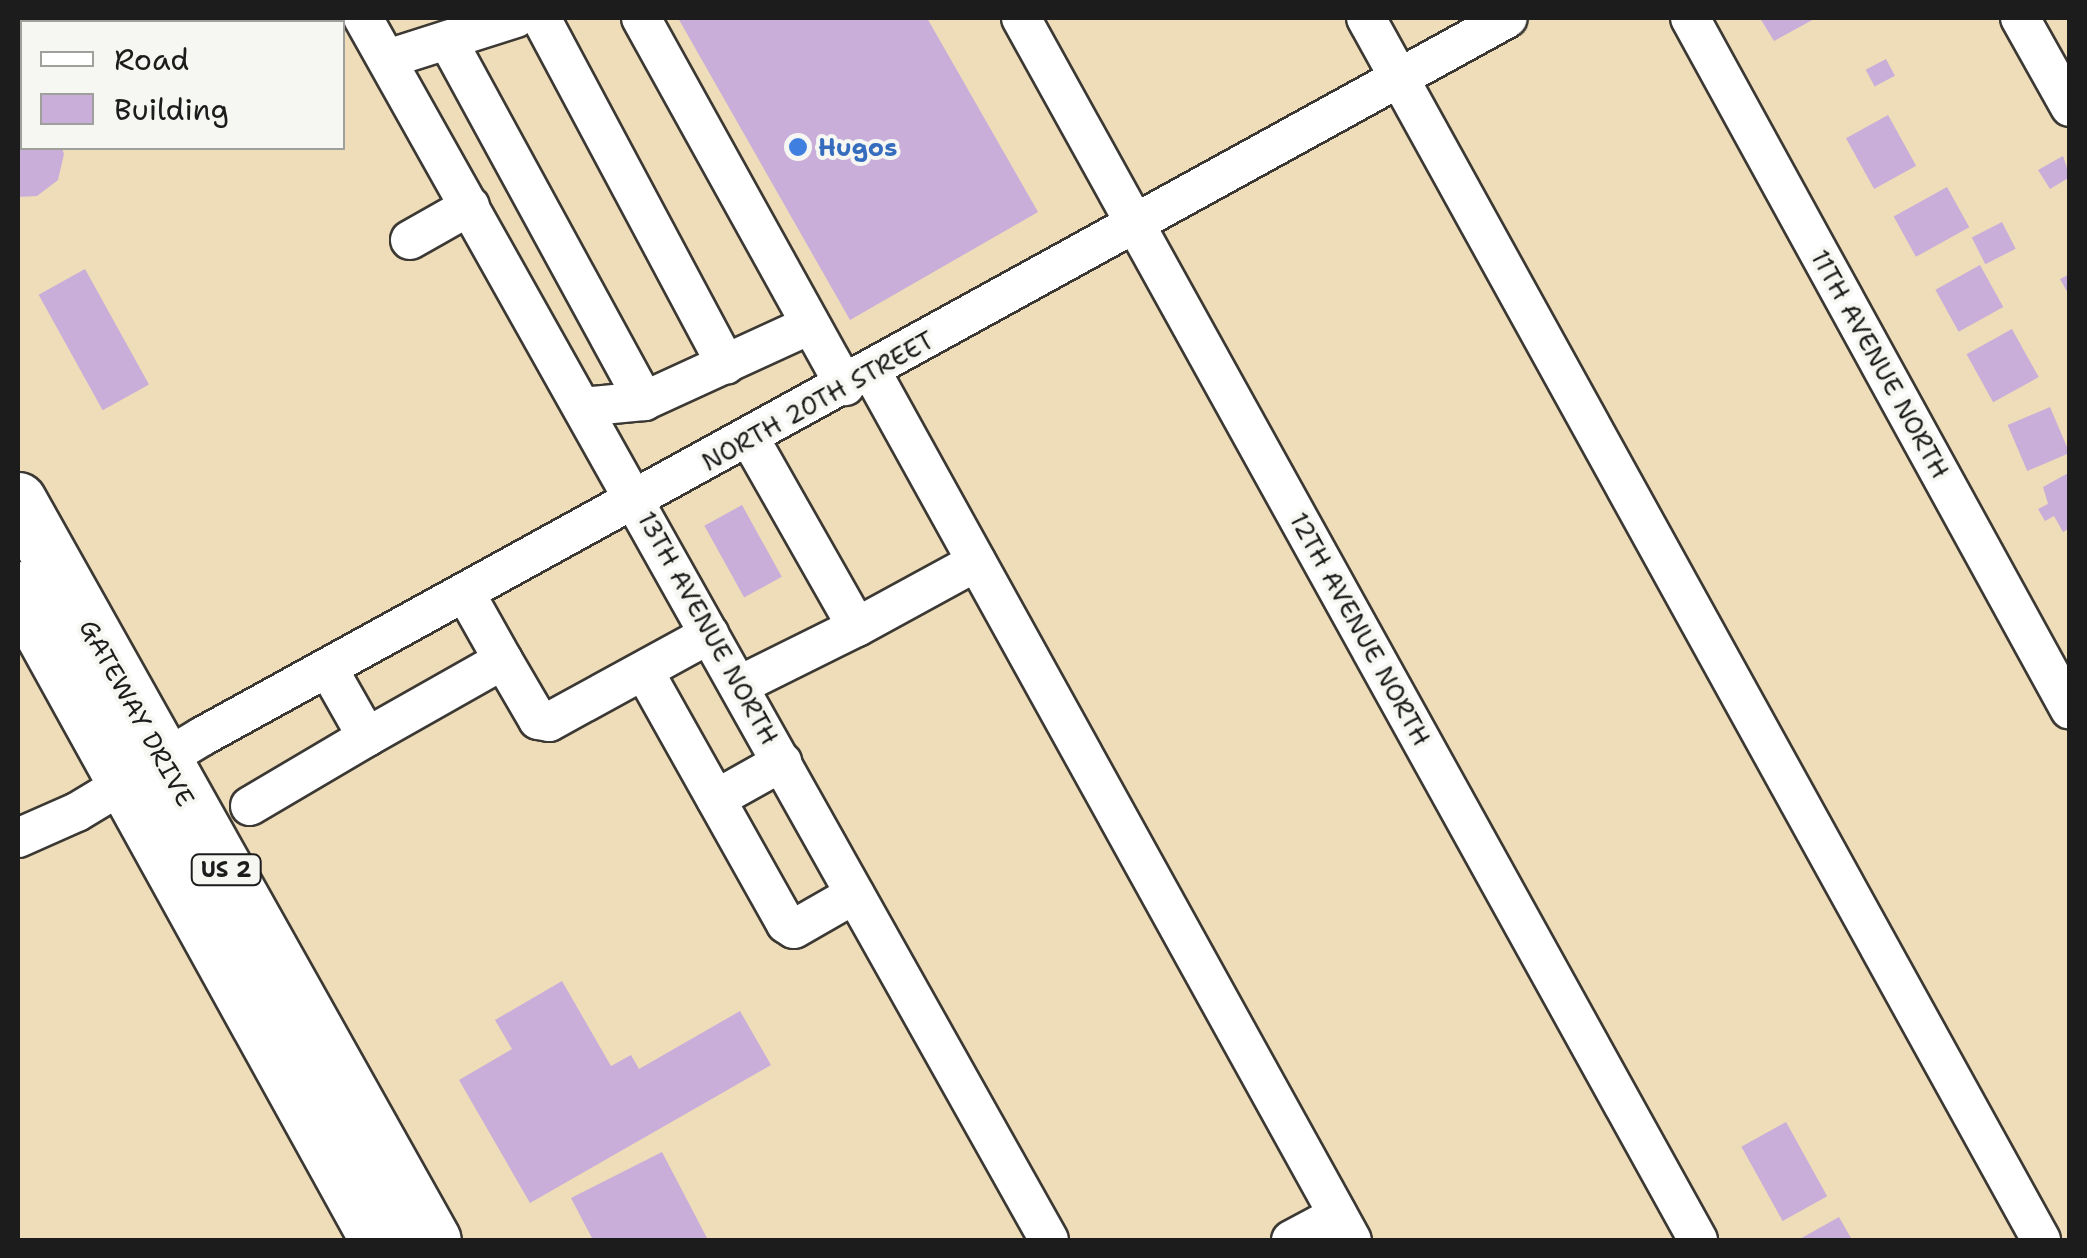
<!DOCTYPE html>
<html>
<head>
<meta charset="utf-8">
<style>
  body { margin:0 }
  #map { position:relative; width:2087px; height:1258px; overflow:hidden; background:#efddba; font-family:"Shantell Sans",sans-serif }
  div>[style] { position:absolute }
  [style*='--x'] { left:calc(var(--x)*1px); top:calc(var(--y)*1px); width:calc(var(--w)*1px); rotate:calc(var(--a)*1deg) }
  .building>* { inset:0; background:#c8aed8; transform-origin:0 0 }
  .roads { filter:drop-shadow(2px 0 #3c3934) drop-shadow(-2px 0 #3c3934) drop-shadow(0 2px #3c3934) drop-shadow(0 -2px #3c3934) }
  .minor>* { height:38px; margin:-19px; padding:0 19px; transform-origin:19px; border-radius:19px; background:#fff }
  .highway>* { height:55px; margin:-27.5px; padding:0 27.5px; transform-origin:27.5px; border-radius:27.5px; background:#fff }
  .dots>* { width:28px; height:28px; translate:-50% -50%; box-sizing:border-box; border:5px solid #f6f6f2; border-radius:50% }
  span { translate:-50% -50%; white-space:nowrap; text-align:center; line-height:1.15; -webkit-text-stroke:8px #f6f6f2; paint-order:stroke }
  .shield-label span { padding:2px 8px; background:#f6f6f2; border:2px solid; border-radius:8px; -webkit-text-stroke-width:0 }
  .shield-label { font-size:22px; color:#1c1c1c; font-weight:700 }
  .shop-label { font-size:25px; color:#366cbe; font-weight:700 }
  .left { translate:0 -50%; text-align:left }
  .street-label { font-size:25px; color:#1c1c1c }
  .frame { position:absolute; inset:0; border:20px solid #1c1c1c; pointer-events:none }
  .legend { position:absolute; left:20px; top:20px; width:325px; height:130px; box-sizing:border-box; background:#f6f6f2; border:2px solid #9f9f9c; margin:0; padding:12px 18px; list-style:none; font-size:30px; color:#1c1c1c }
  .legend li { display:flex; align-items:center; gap:20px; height:50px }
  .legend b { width:50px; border:2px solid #9f9f9c }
</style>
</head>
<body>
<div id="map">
  <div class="building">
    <i style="clip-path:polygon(678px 18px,927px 18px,1038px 212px,850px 320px)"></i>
    <i style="clip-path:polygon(1760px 18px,1816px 18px,1774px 41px)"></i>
    <i style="left:1886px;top:59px;width:19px;height:23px;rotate:62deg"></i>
    <i style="left:1888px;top:115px;width:58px;height:48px;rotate:61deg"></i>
    <i style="clip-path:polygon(18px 119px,22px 148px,62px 148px,64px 154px,58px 180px,37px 196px,18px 197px)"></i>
    <i style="clip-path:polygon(2063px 156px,2070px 177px,2050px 189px,2038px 170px)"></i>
    <i style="left:1947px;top:187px;width:46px;height:61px;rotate:61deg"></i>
    <i style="left:2002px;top:222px;width:30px;height:34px;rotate:63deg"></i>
    <i style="left:1980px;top:265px;width:48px;height:51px;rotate:61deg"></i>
    <i style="left:85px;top:269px;width:132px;height:53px;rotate:61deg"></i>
    <i style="clip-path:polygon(2070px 274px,2070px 297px,2060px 279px)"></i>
    <i style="left:2012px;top:329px;width:55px;height:52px;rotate:61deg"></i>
    <i style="left:2050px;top:407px;width:50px;height:46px;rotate:67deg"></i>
    <i style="clip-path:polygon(2070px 472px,2070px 528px,2063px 532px,2054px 516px,2045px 521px,2038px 509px,2048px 504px,2043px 487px)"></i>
    <i style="left:742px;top:505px;width:82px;height:43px;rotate:61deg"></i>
    <i style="clip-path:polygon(562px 981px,611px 1066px,631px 1055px,639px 1069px,740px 1011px,771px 1065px,530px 1203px,459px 1080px,512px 1049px,495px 1020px)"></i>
    <i style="left:1786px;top:1122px;width:85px;height:51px;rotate:61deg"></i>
    <i style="clip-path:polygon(662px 1152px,708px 1240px,593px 1240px,571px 1198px)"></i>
    <i style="clip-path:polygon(1839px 1217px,1852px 1240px,1798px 1240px)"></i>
  </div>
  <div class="roads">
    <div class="minor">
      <i style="--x:363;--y:18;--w:1401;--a:60.69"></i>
      <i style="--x:541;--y:18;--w:393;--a:61.9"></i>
      <i style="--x:641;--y:18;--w:421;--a:61"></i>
      <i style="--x:1021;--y:18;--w:1397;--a:61.01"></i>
      <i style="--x:1366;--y:18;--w:1396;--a:61.08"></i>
      <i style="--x:1690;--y:18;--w:789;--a:61.23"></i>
      <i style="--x:2020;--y:18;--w:102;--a:60.7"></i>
      <i style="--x:449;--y:43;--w:408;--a:61.4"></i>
      <i style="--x:387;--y:59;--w:135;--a:-17.6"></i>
      <i style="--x:410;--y:240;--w:69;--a:-29.5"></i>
      <i style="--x:871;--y:371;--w:993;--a:61.04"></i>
      <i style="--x:583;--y:407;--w:61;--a:-5.6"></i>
      <i style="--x:644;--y:401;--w:183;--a:-24.6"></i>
      <i style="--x:750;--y:439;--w:216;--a:60.4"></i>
      <i style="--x:857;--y:627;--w:136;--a:-28.6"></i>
      <i style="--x:503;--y:660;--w:69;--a:59.7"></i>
      <i style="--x:538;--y:720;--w:11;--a:10"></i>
      <i style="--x:549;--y:722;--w:183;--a:-28.7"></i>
      <i style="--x:644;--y:671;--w:290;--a:60.7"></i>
      <i style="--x:786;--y:924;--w:9;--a:32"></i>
      <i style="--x:794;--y:929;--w:70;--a:-29.8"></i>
      <i style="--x:740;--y:685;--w:131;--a:-26.4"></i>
      <i style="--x:367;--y:737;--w:156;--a:-29.5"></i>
      <i style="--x:503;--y:660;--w:73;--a:-119.4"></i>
      <i style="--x:716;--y:799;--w:76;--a:-29.3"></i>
      <i style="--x:250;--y:806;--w:136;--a:-30.5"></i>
      <i style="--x:367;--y:737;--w:75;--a:-119.6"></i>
      <i style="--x:18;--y:838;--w:64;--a:-23.8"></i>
      <i style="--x:77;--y:812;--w:147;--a:-31.1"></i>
      <i style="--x:203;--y:736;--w:1489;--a:-28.82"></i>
      <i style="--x:1291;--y:1240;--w:53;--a:-28"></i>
    </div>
    <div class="highway">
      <i style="--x:18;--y:500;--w:848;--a:60.72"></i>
      <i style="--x:18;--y:589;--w:744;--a:61.06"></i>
    </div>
  </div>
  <div class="dots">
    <i style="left:798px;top:147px;background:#3f7fe0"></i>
  </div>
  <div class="shield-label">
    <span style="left:226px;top:870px">US 2</span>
  </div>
  <div class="shop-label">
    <span class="left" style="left:818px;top:147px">Hugos</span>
  </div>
  <div class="street-label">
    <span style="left:1880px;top:364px;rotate:61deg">11TH AVENUE NORTH</span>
    <span style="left:818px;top:401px;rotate:-29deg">NORTH 20TH STREET</span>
    <span style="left:708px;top:628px;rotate:61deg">13TH AVENUE NORTH</span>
    <span style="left:1360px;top:629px;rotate:61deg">12TH AVENUE NORTH</span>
    <span style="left:137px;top:713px;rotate:61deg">GATEWAY DRIVE</span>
  </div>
  <div class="frame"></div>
  <ul class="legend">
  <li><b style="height:12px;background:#fff"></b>Road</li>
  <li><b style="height:28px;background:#c8aed8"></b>Building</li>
  </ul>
</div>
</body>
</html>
